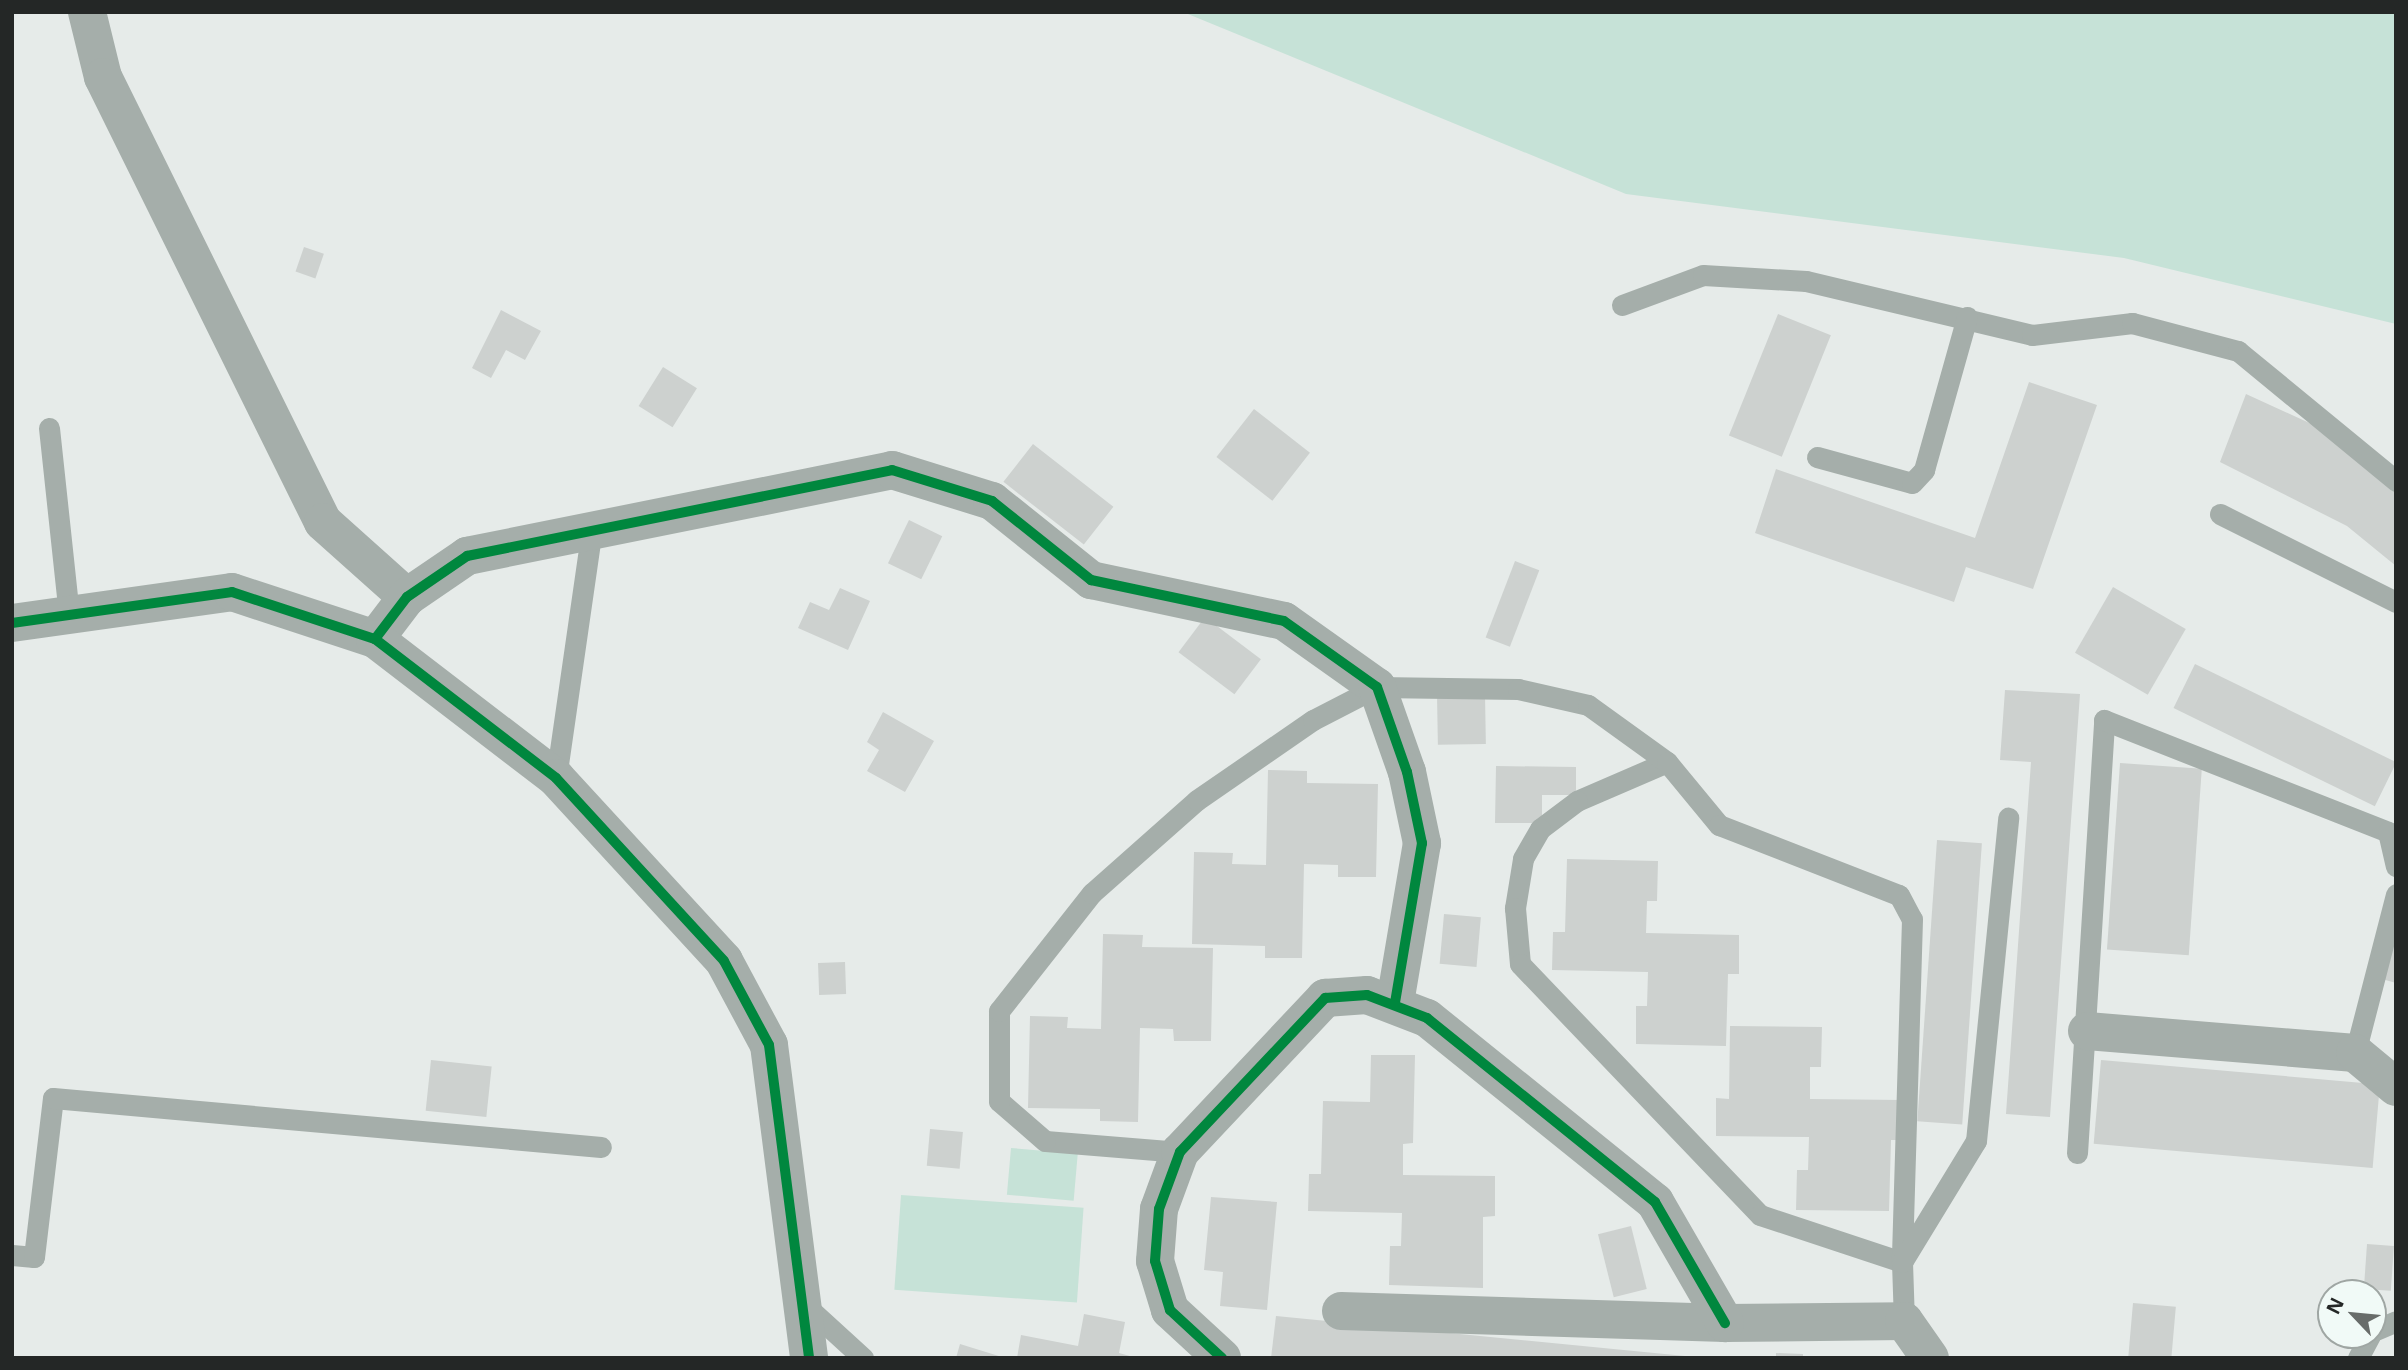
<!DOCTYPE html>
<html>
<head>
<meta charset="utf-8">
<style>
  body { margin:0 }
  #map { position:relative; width:2408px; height:1370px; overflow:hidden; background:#e6ebe9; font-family:"Open Sans",sans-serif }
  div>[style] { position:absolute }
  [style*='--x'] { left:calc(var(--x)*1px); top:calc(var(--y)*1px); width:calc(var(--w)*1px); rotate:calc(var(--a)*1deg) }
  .green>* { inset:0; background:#c6e2d7; transform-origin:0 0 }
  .building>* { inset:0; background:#cdd1cf; transform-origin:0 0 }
  .lane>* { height:21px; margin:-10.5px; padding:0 10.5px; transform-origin:10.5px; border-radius:10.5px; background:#a5aeaa }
  .street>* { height:38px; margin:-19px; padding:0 19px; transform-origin:19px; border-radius:19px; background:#a5aeaa }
  .cycleway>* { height:10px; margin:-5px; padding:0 5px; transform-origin:5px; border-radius:5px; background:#00873e }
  span { translate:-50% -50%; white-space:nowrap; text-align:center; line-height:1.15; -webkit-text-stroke:5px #f1faf7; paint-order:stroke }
  .frame { position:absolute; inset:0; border:14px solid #242726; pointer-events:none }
  .north { position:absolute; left:2317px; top:1279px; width:70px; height:70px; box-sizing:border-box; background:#f1faf7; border:2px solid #9fa6a3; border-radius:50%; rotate:296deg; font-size:19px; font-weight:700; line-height:28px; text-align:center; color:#242726 }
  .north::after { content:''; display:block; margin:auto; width:24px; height:32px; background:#686c6a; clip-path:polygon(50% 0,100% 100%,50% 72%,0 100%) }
</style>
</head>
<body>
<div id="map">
  <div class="green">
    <i style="clip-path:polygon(1183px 12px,2396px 12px,2396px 324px,2124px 258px,1626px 194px)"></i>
    <i style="left:1011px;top:1148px;width:67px;height:47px;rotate:5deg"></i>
    <i style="left:901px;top:1195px;width:183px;height:95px;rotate:4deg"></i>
  </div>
  <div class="building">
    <i style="left:304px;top:247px;width:21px;height:26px;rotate:19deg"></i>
    <i style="clip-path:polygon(501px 310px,541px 331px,525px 360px,506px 350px,491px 378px,472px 368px)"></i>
    <i style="left:1778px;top:314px;width:57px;height:131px;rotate:22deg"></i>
    <i style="left:663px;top:367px;width:40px;height:46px;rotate:32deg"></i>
    <i style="clip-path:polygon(2029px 382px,2097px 405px,2033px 589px,1966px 567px,1954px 602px,1755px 533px,1776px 469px,1975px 538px)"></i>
    <i style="clip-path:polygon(2246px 394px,2316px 426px,2396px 493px,2396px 566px,2347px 526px,2220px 462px)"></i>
    <i style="left:1254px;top:409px;width:71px;height:61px;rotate:38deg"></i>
    <i style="left:1033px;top:444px;width:102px;height:48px;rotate:38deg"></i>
    <i style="left:909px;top:520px;width:37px;height:48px;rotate:26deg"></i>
    <i style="left:1515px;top:561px;width:26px;height:82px;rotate:21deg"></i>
    <i style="left:2113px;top:587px;width:84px;height:76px;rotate:30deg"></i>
    <i style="clip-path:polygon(840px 588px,870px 601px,848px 650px,798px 628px,810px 602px,829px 610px)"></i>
    <i style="left:1205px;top:617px;width:70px;height:44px;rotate:37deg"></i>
    <i style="left:2195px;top:664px;width:224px;height:49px;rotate:26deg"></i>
    <i style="clip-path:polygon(2005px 690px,2080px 694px,2050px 1117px,2006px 1114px,2031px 762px,2000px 760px)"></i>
    <i style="left:1485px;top:694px;width:50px;height:48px;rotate:89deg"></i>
    <i style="clip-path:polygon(883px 712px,934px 741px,905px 792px,867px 771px,879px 750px,867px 742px)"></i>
    <i style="left:2120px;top:763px;width:82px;height:187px;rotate:4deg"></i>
    <i style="clip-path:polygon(1496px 766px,1576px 767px,1576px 795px,1542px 795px,1542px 823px,1495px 823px)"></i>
    <i style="clip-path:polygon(1268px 770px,1307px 771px,1307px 783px,1378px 784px,1376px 877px,1338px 877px,1338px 865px,1304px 864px,1302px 958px,1265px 958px,1265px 946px,1192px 944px,1194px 852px,1233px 853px,1232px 864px,1266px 865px)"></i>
    <i style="left:1937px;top:840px;width:45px;height:282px;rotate:4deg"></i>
    <i style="clip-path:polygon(1567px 859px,1658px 861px,1657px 901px,1647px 901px,1646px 933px,1739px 935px,1739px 974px,1728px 974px,1726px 1046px,1636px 1044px,1636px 1006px,1647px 1006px,1648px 972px,1552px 970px,1553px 932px,1565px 932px)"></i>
    <i style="left:1444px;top:914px;width:37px;height:50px;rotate:5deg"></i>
    <i style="clip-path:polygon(1103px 934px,1143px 935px,1142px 947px,1213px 948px,1211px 1041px,1174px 1041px,1173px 1029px,1140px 1028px,1138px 1122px,1100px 1121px,1100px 1109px,1028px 1108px,1030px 1016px,1068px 1017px,1067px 1028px,1101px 1029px)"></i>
    <i style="clip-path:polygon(2395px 938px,2396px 938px,2396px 983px,2382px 979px)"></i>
    <i style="left:845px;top:962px;width:32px;height:27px;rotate:88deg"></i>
    <i style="clip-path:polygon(1730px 1026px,1822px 1027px,1821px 1067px,1810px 1067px,1810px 1099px,1902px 1100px,1902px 1140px,1891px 1140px,1889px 1211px,1796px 1210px,1797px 1170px,1808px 1170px,1809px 1137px,1716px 1136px,1716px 1098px,1729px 1099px)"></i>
    <i style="clip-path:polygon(1371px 1055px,1415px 1055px,1413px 1143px,1403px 1144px,1403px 1175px,1495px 1176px,1495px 1216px,1483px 1217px,1483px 1288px,1389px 1285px,1390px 1246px,1401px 1246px,1402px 1213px,1308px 1211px,1309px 1174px,1321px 1174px,1323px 1101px,1370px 1102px)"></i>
    <i style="left:431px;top:1060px;width:61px;height:51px;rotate:6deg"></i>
    <i style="left:2101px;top:1060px;width:280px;height:84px;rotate:5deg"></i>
    <i style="left:930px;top:1129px;width:33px;height:37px;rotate:5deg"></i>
    <i style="clip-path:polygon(1211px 1197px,1277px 1202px,1267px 1310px,1220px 1306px,1223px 1272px,1204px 1270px)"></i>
    <i style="left:1631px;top:1226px;width:65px;height:34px;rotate:76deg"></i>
    <i style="left:2367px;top:1244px;width:27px;height:45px;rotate:4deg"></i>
    <i style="left:2133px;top:1303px;width:43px;height:55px;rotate:5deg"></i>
    <i style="clip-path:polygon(1084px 1314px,1125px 1322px,1119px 1353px,1137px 1358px,1017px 1358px,1021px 1335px,1078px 1346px)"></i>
    <i style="clip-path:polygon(1276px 1316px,1685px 1356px,1685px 1358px,1271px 1358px)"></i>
    <i style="clip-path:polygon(960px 1344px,1002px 1357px,1002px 1358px,956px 1358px)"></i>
    <i style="clip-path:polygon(1776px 1353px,1803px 1354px,1803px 1358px,1776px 1358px)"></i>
  </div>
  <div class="lane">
    <i style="--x:1622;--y:305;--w:86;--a:-20.3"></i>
    <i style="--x:1703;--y:275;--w:103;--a:3.3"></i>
    <i style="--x:1806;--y:281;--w:232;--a:13.4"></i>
    <i style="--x:2032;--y:335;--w:101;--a:-6.8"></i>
    <i style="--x:2132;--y:323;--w:110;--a:14.8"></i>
    <i style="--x:2238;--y:351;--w:205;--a:39.4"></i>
    <i style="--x:49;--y:428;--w:188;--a:83.9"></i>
    <i style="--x:1817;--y:457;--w:98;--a:15.3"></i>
    <i style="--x:1912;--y:483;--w:18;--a:-47"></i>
    <i style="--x:1924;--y:470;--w:159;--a:-74.3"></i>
    <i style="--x:2220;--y:514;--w:197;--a:26.6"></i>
    <i style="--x:1667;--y:762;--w:98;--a:156.6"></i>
    <i style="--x:1577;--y:801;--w:46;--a:142.9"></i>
    <i style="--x:1540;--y:829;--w:34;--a:120"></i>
    <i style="--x:1523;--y:859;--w:50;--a:99.3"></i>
    <i style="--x:1515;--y:908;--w:56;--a:84.9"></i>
    <i style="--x:1520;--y:964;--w:347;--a:46.3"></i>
    <i style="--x:1760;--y:1215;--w:150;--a:18.3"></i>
    <i style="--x:1902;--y:1262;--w:59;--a:88.1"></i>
    <i style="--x:556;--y:778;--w:246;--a:-81.8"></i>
    <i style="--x:2355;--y:1053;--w:164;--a:-75.5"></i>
    <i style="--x:1180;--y:1152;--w:135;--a:-175.3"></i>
    <i style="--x:1045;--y:1141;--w:61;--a:-139"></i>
    <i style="--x:999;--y:1101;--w:90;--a:-90"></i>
    <i style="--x:999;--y:1011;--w:150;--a:-51.8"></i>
    <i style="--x:1092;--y:893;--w:140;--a:-41.5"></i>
    <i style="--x:1197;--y:800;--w:141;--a:-34.6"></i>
    <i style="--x:1313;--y:720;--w:72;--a:-27.3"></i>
    <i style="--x:1377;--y:687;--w:141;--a:0.8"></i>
    <i style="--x:1518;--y:689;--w:72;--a:12.9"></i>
    <i style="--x:1588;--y:705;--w:97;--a:35.8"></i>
    <i style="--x:1667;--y:762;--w:82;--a:50.5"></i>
    <i style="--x:1719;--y:825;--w:193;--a:21.3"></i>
    <i style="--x:1899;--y:895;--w:27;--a:62"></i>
    <i style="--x:1912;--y:919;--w:343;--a:91.7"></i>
    <i style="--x:1902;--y:1262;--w:142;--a:-58.6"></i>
    <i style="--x:1976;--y:1141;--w:325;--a:-84.3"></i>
    <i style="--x:2077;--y:1153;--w:434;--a:-86.4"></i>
    <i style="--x:2104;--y:720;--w:305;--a:21.5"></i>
    <i style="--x:2388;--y:832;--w:35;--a:77"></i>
    <i style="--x:12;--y:1255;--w:22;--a:5"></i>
    <i style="--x:34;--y:1257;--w:160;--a:-83.2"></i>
    <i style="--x:53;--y:1098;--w:550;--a:5.11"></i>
    <i style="--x:805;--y:1305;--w:79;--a:42.4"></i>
    <i style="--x:2373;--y:1331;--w:25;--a:-23"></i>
    <i style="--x:2358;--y:1358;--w:26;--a:-62"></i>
  </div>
  <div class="street">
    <i style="--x:87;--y:12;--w:67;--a:76.2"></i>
    <i style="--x:103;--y:77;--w:496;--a:63.7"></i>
    <i style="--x:323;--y:522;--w:113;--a:41.8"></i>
    <i style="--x:12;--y:623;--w:222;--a:-8"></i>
    <i style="--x:232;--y:592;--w:151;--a:18.2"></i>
    <i style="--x:375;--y:639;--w:53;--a:-52.7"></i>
    <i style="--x:407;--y:597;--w:73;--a:-34.3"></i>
    <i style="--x:467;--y:556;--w:434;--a:-11.4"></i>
    <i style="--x:892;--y:470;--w:105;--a:17.2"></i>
    <i style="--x:992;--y:501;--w:127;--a:38.6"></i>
    <i style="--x:1091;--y:580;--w:197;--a:12"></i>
    <i style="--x:1284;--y:621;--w:114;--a:35.4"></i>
    <i style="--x:1377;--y:687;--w:90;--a:70.6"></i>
    <i style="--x:1407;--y:772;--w:73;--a:78.1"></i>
    <i style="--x:1422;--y:843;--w:162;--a:99.6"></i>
    <i style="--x:375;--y:639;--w:228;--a:37.5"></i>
    <i style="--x:556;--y:778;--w:248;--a:47.4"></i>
    <i style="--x:724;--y:961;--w:95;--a:61.8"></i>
    <i style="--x:769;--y:1045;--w:316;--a:82.7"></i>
    <i style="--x:2087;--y:1031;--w:269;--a:4.7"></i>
    <i style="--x:2355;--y:1053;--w:53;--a:39.7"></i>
    <i style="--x:1341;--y:1311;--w:384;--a:1.8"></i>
    <i style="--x:1725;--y:1323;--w:179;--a:-0.6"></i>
    <i style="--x:1904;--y:1321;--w:45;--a:54.9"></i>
    <i style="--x:1222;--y:1358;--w:71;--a:-137.3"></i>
    <i style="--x:1170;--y:1310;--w:51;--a:-107"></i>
    <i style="--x:1155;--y:1261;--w:52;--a:-85.6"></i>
    <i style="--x:1159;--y:1209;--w:61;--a:-69.8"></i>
    <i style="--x:1180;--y:1152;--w:212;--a:-46.7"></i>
    <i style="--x:1325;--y:998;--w:42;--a:-4.1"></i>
    <i style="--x:1367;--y:995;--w:64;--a:21"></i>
    <i style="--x:1427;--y:1018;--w:293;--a:38.9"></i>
    <i style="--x:1655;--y:1202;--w:140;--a:60"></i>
  </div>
  <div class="cycleway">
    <i style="--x:12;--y:623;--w:222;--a:-8"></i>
    <i style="--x:232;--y:592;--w:151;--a:18.2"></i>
    <i style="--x:375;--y:639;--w:53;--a:-52.7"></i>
    <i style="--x:407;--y:597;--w:73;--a:-34.3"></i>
    <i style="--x:467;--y:556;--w:434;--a:-11.4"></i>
    <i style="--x:892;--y:470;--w:105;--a:17.2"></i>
    <i style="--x:992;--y:501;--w:127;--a:38.6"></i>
    <i style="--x:1091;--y:580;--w:197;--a:12"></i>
    <i style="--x:1284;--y:621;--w:114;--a:35.4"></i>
    <i style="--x:1377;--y:687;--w:90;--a:70.6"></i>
    <i style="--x:1407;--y:772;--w:73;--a:78.1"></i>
    <i style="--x:1422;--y:843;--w:162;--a:99.6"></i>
    <i style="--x:375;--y:639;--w:228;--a:37.5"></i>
    <i style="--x:556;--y:778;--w:248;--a:47.4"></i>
    <i style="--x:724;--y:961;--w:95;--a:61.8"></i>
    <i style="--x:769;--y:1045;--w:316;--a:82.7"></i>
    <i style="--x:1222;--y:1358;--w:71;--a:-137.3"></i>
    <i style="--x:1170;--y:1310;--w:51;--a:-107"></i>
    <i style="--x:1155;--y:1261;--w:52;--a:-85.6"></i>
    <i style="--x:1159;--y:1209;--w:61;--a:-69.8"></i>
    <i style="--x:1180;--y:1152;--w:212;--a:-46.7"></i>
    <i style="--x:1325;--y:998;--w:42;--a:-4.1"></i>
    <i style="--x:1367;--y:995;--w:64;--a:21"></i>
    <i style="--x:1427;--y:1018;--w:293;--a:38.9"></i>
    <i style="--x:1655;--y:1202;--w:140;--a:60"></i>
  </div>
  <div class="frame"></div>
  <div class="north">N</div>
</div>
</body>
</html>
